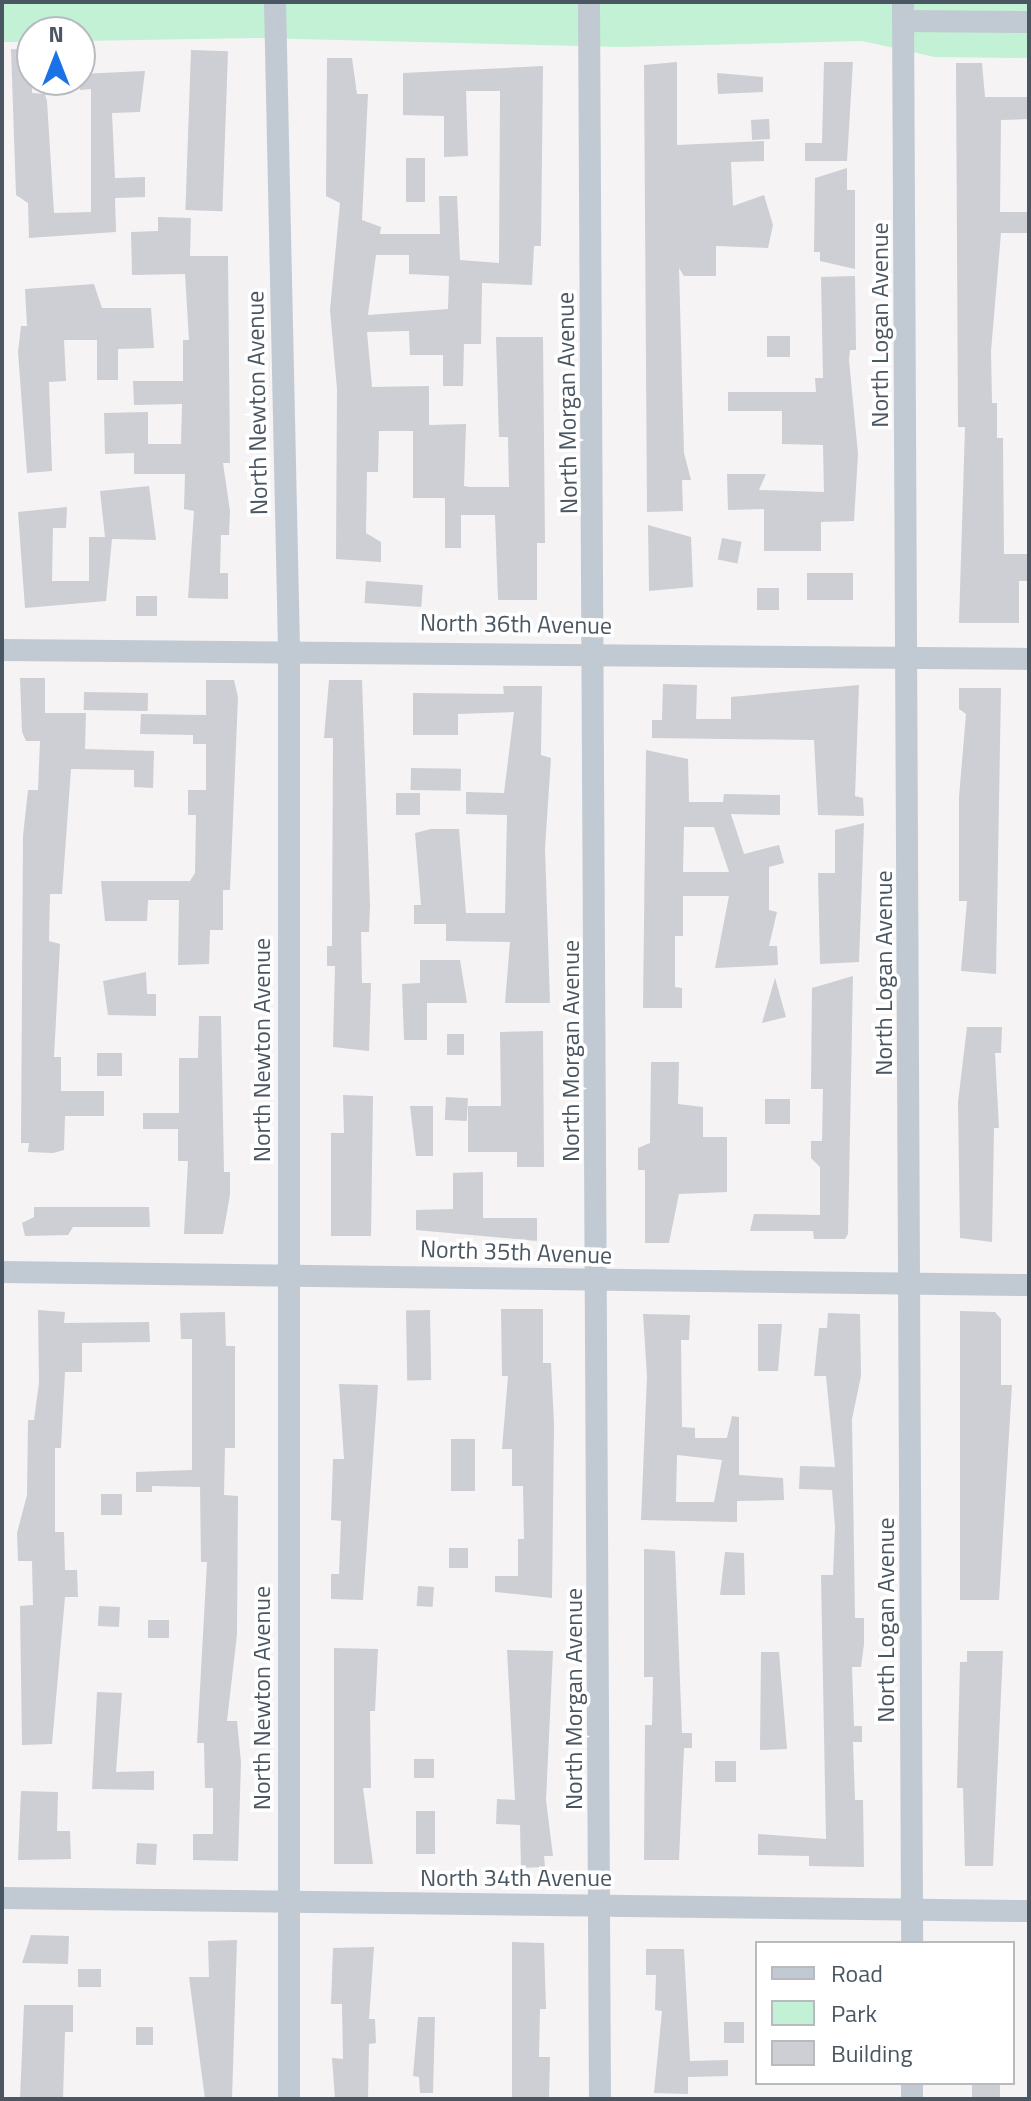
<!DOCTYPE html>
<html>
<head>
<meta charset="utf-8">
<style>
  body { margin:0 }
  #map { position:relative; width:1031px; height:2101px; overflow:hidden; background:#f5f3f3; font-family:"Titillium Web",sans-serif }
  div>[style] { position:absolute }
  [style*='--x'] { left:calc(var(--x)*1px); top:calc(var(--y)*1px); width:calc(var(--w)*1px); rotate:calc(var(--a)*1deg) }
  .green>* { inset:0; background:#c3f1d5 }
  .building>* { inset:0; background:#cdcfd5; transform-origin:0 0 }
  .street>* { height:22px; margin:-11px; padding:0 11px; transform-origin:11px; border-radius:11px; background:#c1cad2 }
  span { translate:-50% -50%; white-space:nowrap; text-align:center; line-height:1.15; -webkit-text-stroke:7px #fff; paint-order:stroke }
  .street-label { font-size:24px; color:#4a5661 }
  .frame { position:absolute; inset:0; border:4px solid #4a5661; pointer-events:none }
  .legend { position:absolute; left:755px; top:1941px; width:260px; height:144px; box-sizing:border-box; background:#fff; border:2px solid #b7bbc0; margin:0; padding:10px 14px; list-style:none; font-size:24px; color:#4a5661 }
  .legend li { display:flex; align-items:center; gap:16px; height:40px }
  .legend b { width:40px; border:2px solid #b7bbc0 }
  .north { position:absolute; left:16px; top:16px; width:80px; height:80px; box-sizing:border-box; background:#fff; border:2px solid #b7bbc0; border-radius:50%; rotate:0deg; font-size:22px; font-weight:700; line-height:32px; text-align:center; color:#4a5661 }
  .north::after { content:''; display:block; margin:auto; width:28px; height:36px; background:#1b72e7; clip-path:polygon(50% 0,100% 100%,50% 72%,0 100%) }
</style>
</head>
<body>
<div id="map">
  <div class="green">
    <i style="clip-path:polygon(2px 2px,1029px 2px,1029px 58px,935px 57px,862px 41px,620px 47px,257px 38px,80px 41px,80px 32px,32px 32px,32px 42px,2px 42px)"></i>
  </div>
  <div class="building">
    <i style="clip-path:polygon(11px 49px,32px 50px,32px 93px,45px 94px,47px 101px,54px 213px,91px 212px,91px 89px,80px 90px,80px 74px,145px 71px,140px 112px,112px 113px,115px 178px,145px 177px,145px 197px,115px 198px,116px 232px,29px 238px,28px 203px,16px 195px)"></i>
    <i style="left:191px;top:50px;width:37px;height:160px;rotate:2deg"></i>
    <i style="clip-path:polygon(evenodd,327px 58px,352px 58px,357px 94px,368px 94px,362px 220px,381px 227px,380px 234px,440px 234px,439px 196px,457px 196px,460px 260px,499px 263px,500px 91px,466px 91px,468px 156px,444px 157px,444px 116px,403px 115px,403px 73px,543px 66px,541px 246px,534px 246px,532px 285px,482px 283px,481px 344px,464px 344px,463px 386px,443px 386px,443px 355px,410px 355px,409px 331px,367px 332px,372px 387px,429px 386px,429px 425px,466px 424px,464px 486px,470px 487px,509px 487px,508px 437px,499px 437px,496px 337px,543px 337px,545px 543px,537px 543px,537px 600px,498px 600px,495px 515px,461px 515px,461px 548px,445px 548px,445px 498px,413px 498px,413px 431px,379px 431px,378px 472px,367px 472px,366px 533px,381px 542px,381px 562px,336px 559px,337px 389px,330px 310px,340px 203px,326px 196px,327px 58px,376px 255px,409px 255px,409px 274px,449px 276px,448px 309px,368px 315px,376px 255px)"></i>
    <i style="clip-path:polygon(677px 62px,677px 145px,764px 141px,764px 161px,731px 162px,733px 206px,764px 195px,773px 225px,768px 248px,716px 246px,716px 276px,684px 276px,679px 268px,684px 453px,691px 480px,682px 480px,683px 511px,647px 512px,644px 65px)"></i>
    <i style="clip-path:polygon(824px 62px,853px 62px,847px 161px,805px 161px,805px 143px,822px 143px)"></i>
    <i style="clip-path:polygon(956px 63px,982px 63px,985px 97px,1029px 97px,1029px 119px,1001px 120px,1000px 212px,1029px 212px,1029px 233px,1001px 233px,991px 351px,992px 403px,997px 403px,997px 438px,1003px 438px,1004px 554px,1029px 554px,1029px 581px,1019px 581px,1019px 623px,959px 623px,965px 427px,958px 427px)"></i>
    <i style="clip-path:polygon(717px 73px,763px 77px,763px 92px,718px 94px)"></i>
    <i style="left:769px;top:119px;width:20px;height:18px;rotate:87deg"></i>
    <i style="left:406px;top:158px;width:19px;height:44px"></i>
    <i style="clip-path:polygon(847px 168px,847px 190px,855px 190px,855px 269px,820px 261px,820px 252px,814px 252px,815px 178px)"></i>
    <i style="clip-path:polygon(158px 217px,191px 218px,190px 256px,228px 256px,230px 463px,223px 463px,230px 511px,229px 535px,221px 535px,220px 573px,228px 573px,228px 599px,188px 598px,194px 511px,184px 509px,185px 474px,134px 474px,134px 453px,105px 454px,104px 413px,148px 412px,148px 444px,181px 444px,182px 404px,134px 405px,133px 381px,183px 381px,183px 340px,189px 340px,185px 274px,132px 275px,131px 232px,158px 231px)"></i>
    <i style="clip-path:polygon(855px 276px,856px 350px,850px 350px,849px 360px,858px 454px,854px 521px,821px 522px,821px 551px,764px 551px,764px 509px,728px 510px,727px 474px,766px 474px,759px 490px,824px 492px,823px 445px,782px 444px,782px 411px,728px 411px,728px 392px,816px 392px,815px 378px,823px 378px,821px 277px)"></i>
    <i style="clip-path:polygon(94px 284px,102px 308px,151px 308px,154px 348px,118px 349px,118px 380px,97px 380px,97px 340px,64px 340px,66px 381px,49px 382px,52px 471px,27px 473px,18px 352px,21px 326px,27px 326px,25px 289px)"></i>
    <i style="left:767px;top:336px;width:23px;height:21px"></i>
    <i style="clip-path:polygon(149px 486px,156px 540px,112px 539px,106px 601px,25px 608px,18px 512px,67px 507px,66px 528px,53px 528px,52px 581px,89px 581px,89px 537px,105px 537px,100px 491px)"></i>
    <i style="clip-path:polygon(648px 525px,691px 537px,693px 587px,649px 591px)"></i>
    <i style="left:722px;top:538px;width:20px;height:22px;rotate:11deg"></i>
    <i style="left:807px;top:573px;width:46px;height:27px"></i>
    <i style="left:366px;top:581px;width:57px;height:22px;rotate:4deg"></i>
    <i style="left:757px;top:588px;width:22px;height:22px"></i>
    <i style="left:136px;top:596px;width:21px;height:20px"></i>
    <i style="clip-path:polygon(20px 678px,45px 678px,45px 713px,86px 713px,85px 749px,154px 751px,153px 788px,134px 787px,134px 770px,71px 769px,62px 894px,50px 894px,49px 941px,60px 944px,54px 1057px,61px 1057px,61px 1091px,104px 1091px,104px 1116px,65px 1116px,64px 1150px,53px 1153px,28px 1152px,29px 1143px,21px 1143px,23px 836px,28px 790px,38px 790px,40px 741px,26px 741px,22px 732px)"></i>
    <i style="clip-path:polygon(206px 680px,234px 680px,238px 697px,230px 890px,223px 890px,223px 930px,210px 930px,209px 964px,178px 965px,179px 900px,148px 900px,147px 921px,105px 921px,101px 881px,190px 881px,195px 873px,196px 815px,188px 815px,188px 790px,206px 790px,206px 744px,193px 744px,193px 735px,140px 734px,141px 714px,206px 715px)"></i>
    <i style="clip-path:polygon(329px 680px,362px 680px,370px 905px,369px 932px,361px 932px,362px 983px,371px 983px,369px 1051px,333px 1047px,335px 966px,327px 966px,327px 946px,332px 946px,333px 738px,324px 738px)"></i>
    <i style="clip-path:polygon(663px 684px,697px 685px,696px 719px,731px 719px,731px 697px,859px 685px,855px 796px,863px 798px,864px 816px,818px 815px,814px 740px,652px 738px,652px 720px,662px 720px)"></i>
    <i style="clip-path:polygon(503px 686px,542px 686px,541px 755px,551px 758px,545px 848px,550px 1003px,505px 1003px,510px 942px,446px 941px,446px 924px,414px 924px,414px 905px,421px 905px,415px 833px,431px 829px,459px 829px,466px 913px,505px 913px,507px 815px,466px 814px,466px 792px,504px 793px,514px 712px,458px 714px,458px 735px,413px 735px,413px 693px,504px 694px)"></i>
    <i style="clip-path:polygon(959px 688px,1001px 688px,996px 974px,961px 971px,967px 901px,959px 901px,959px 797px,966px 714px,959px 709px)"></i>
    <i style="left:84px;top:692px;width:64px;height:18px;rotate:1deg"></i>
    <i style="clip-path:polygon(evenodd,646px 750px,688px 759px,689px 802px,723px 802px,724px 794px,780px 795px,780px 815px,731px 814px,744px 854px,779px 845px,784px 863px,769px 867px,769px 910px,777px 912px,769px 946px,777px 946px,778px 965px,715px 968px,729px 896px,683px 896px,683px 936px,675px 936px,675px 987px,682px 988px,682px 1008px,643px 1008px,646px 750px,684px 827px,714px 827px,729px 872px,683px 872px,684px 827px)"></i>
    <i style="left:411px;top:768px;width:50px;height:22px;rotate:1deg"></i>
    <i style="left:396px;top:793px;width:24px;height:22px"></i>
    <i style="clip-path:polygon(864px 823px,859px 962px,820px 964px,818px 873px,835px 873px,835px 830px)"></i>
    <i style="clip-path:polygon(420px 960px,460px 960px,467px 1003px,427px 1003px,427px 1040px,404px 1040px,402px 984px,420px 983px)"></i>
    <i style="clip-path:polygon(146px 972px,147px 994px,156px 994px,156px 1016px,108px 1015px,103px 981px)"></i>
    <i style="clip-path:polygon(853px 976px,848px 1234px,845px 1239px,814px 1239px,813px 1231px,750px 1231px,754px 1214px,820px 1215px,820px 1167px,811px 1158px,811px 1141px,822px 1141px,823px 1089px,811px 1089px,812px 988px)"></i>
    <i style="clip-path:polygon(775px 978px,786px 1017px,762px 1023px)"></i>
    <i style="clip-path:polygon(199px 1016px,221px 1016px,224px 1172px,230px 1172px,230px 1195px,223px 1234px,184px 1234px,188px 1161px,178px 1161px,178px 1129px,143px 1129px,143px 1113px,179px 1113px,179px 1058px,198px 1058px)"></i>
    <i style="clip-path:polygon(967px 1027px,1002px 1027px,1001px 1053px,995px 1053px,999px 1128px,994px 1128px,992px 1242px,960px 1238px,958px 1102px)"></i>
    <i style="clip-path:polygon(543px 1031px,544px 1167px,517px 1167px,517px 1152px,468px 1152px,468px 1106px,501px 1106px,500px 1032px)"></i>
    <i style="left:464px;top:1034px;width:21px;height:17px;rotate:90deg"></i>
    <i style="left:97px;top:1053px;width:25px;height:23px"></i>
    <i style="clip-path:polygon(651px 1062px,679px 1062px,678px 1104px,703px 1107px,703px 1137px,727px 1137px,727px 1192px,679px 1194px,669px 1243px,645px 1243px,645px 1170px,638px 1170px,638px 1148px,650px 1143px)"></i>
    <i style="clip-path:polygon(343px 1095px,373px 1096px,371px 1236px,331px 1236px,331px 1133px,344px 1133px)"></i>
    <i style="left:446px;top:1097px;width:22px;height:23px;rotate:3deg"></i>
    <i style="left:765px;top:1099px;width:25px;height:25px"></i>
    <i style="clip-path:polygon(410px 1106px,433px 1106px,433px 1156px,416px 1156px)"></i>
    <i style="clip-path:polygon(483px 1172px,483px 1218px,537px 1218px,537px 1241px,416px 1230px,416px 1210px,453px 1209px,453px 1173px)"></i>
    <i style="clip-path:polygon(34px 1207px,149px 1207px,150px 1227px,73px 1227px,68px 1235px,25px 1236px,22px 1223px,34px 1217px)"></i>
    <i style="clip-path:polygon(501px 1309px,543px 1309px,543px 1363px,551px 1363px,554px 1424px,552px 1598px,495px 1592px,495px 1576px,518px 1576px,518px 1539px,524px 1539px,523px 1486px,512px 1486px,512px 1449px,502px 1449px,508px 1376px,502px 1376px)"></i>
    <i style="clip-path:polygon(38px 1310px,65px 1312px,64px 1323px,149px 1322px,150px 1342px,82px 1343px,82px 1372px,65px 1372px,61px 1448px,55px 1448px,55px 1532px,64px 1532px,65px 1570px,77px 1570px,78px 1597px,65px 1597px,52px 1744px,22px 1745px,20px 1606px,33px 1605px,32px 1561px,18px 1561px,17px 1533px,27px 1495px,28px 1420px,34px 1420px,39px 1383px)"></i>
    <i style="left:430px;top:1310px;width:70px;height:24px;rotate:89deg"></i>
    <i style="clip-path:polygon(960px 1311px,995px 1312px,1001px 1319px,1001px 1385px,1012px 1385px,999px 1600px,960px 1600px)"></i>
    <i style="clip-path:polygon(225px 1312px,226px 1346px,235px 1346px,235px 1448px,225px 1448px,224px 1495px,238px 1496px,237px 1634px,227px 1721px,237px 1721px,241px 1762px,238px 1861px,193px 1860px,193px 1834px,213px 1834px,213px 1788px,205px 1788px,204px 1743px,197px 1743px,207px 1562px,201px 1562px,200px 1487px,152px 1486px,152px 1492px,136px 1492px,136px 1472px,192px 1470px,192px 1339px,181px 1339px,180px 1313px)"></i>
    <i style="clip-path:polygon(828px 1313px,860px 1314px,861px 1376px,852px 1419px,855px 1618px,864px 1618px,864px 1644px,861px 1667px,852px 1667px,854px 1726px,862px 1726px,862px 1742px,853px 1742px,855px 1800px,863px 1800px,864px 1867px,809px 1866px,809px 1856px,758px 1855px,758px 1834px,826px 1839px,821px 1575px,833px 1575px,835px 1527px,832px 1490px,799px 1489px,800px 1466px,835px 1467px,826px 1376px,814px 1376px,819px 1328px,827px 1328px)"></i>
    <i style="clip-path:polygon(evenodd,643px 1314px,690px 1315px,689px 1340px,681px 1340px,682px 1427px,695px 1428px,695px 1438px,727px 1438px,732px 1416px,739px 1417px,739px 1475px,783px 1478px,784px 1500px,737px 1501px,737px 1522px,641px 1520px,647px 1376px,643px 1314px,677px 1455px,722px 1460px,714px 1502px,676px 1502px,677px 1455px)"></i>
    <i style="clip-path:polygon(758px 1324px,782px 1324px,778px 1371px,758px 1371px)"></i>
    <i style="clip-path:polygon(339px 1384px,378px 1385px,363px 1600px,331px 1599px,331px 1574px,339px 1574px,341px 1521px,331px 1520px,333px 1459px,344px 1459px)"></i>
    <i style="left:451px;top:1439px;width:24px;height:52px"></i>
    <i style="left:101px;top:1494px;width:21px;height:21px"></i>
    <i style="left:449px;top:1548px;width:19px;height:20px"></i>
    <i style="clip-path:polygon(644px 1549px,675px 1551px,682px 1733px,692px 1733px,692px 1748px,684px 1748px,679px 1860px,644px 1860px,645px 1725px,652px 1725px,653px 1677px,644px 1677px)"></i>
    <i style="clip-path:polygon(725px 1552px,744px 1553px,745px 1595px,720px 1595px)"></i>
    <i style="left:418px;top:1586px;width:16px;height:20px;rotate:4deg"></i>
    <i style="left:99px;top:1606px;width:21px;height:20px;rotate:3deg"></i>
    <i style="left:169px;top:1620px;width:18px;height:21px;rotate:90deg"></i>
    <i style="clip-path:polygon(334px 1648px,378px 1649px,375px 1711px,370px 1711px,371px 1788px,363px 1788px,373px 1864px,334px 1864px)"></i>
    <i style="clip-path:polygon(507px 1650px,553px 1651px,546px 1800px,553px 1856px,544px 1856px,545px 1867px,521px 1868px,520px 1825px,496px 1824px,497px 1799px,515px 1800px)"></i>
    <i style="clip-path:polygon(967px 1651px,1003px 1651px,993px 1866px,965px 1866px,963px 1788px,957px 1788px,960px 1662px,967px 1662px)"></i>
    <i style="clip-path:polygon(761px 1652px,779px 1652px,787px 1749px,760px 1750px)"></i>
    <i style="clip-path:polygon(97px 1692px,122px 1693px,116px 1772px,154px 1771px,154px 1790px,92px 1789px)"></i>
    <i style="left:434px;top:1759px;width:19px;height:20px;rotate:90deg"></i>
    <i style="left:715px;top:1761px;width:21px;height:21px"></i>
    <i style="clip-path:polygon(21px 1791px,58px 1792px,57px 1831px,70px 1831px,71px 1859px,18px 1860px)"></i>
    <i style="left:416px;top:1811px;width:19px;height:43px"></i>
    <i style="left:137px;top:1843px;width:20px;height:21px;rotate:3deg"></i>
    <i style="clip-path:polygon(31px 1935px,69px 1936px,68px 1964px,22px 1963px)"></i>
    <i style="clip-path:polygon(237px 1940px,232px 2099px,205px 2099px,189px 1977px,209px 1977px,208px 1941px)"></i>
    <i style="clip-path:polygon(512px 1942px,544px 1943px,546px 2009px,540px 2009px,539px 2057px,550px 2057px,549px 2099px,512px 2099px)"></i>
    <i style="clip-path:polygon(374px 1947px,369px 2019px,375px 2019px,376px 2043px,369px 2044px,368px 2099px,335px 2099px,332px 2058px,343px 2059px,342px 2004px,331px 2004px,333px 1948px)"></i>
    <i style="clip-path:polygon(646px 1949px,684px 1949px,690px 2061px,728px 2060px,728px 2076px,688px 2077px,688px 2094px,654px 2093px,662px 2011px,655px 2010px,656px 1975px,646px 1975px)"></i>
    <i style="left:78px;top:1969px;width:23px;height:18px"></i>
    <i style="clip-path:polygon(24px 2005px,73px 2005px,73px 2032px,65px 2032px,63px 2099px,20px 2099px)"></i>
    <i style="clip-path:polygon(418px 2017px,435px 2017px,433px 2093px,420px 2093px,419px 2077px,413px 2076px)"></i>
    <i style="left:724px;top:2022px;width:20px;height:21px"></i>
    <i style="left:136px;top:2027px;width:17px;height:18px"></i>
    <i style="left:972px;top:2083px;width:28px;height:15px"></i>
  </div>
  <div class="street">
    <i style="--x:275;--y:2;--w:646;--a:88.76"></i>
    <i style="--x:289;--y:648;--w:1451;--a:90"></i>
    <i style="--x:589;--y:2;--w:2097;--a:89.7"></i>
    <i style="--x:903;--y:2;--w:1941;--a:89.73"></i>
    <i style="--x:903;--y:21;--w:126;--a:0.5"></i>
    <i style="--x:2;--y:650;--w:1027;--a:0.5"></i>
    <i style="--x:2;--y:1272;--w:1027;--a:0.73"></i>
    <i style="--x:2;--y:1898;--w:1027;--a:0.73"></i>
    <i style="--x:912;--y:2099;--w:16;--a:-90"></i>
  </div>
  <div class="street-label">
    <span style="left:880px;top:325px;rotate:-90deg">North Logan Avenue</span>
    <span style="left:257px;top:403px;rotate:-91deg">North Newton Avenue</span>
    <span style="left:567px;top:403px;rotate:-91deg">North Morgan Avenue</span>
    <span style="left:516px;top:624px;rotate:1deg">North 36th Avenue</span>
    <span style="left:884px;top:973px;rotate:-90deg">North Logan Avenue</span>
    <span style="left:262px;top:1050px;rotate:-90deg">North Newton Avenue</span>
    <span style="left:571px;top:1051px;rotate:-90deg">North Morgan Avenue</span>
    <span style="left:516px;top:1252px;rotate:2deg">North 35th Avenue</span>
    <span style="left:886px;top:1620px;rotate:-90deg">North Logan Avenue</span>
    <span style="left:262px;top:1698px;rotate:-90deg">North Newton Avenue</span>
    <span style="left:574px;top:1699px;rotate:-90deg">North Morgan Avenue</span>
    <span style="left:516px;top:1878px">North 34th Avenue</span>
  </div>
  <div class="frame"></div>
  <ul class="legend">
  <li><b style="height:10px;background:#c1cad2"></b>Road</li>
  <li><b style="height:22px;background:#c3f1d5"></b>Park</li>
  <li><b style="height:22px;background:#cdcfd5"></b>Building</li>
  </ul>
  <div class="north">N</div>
</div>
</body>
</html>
